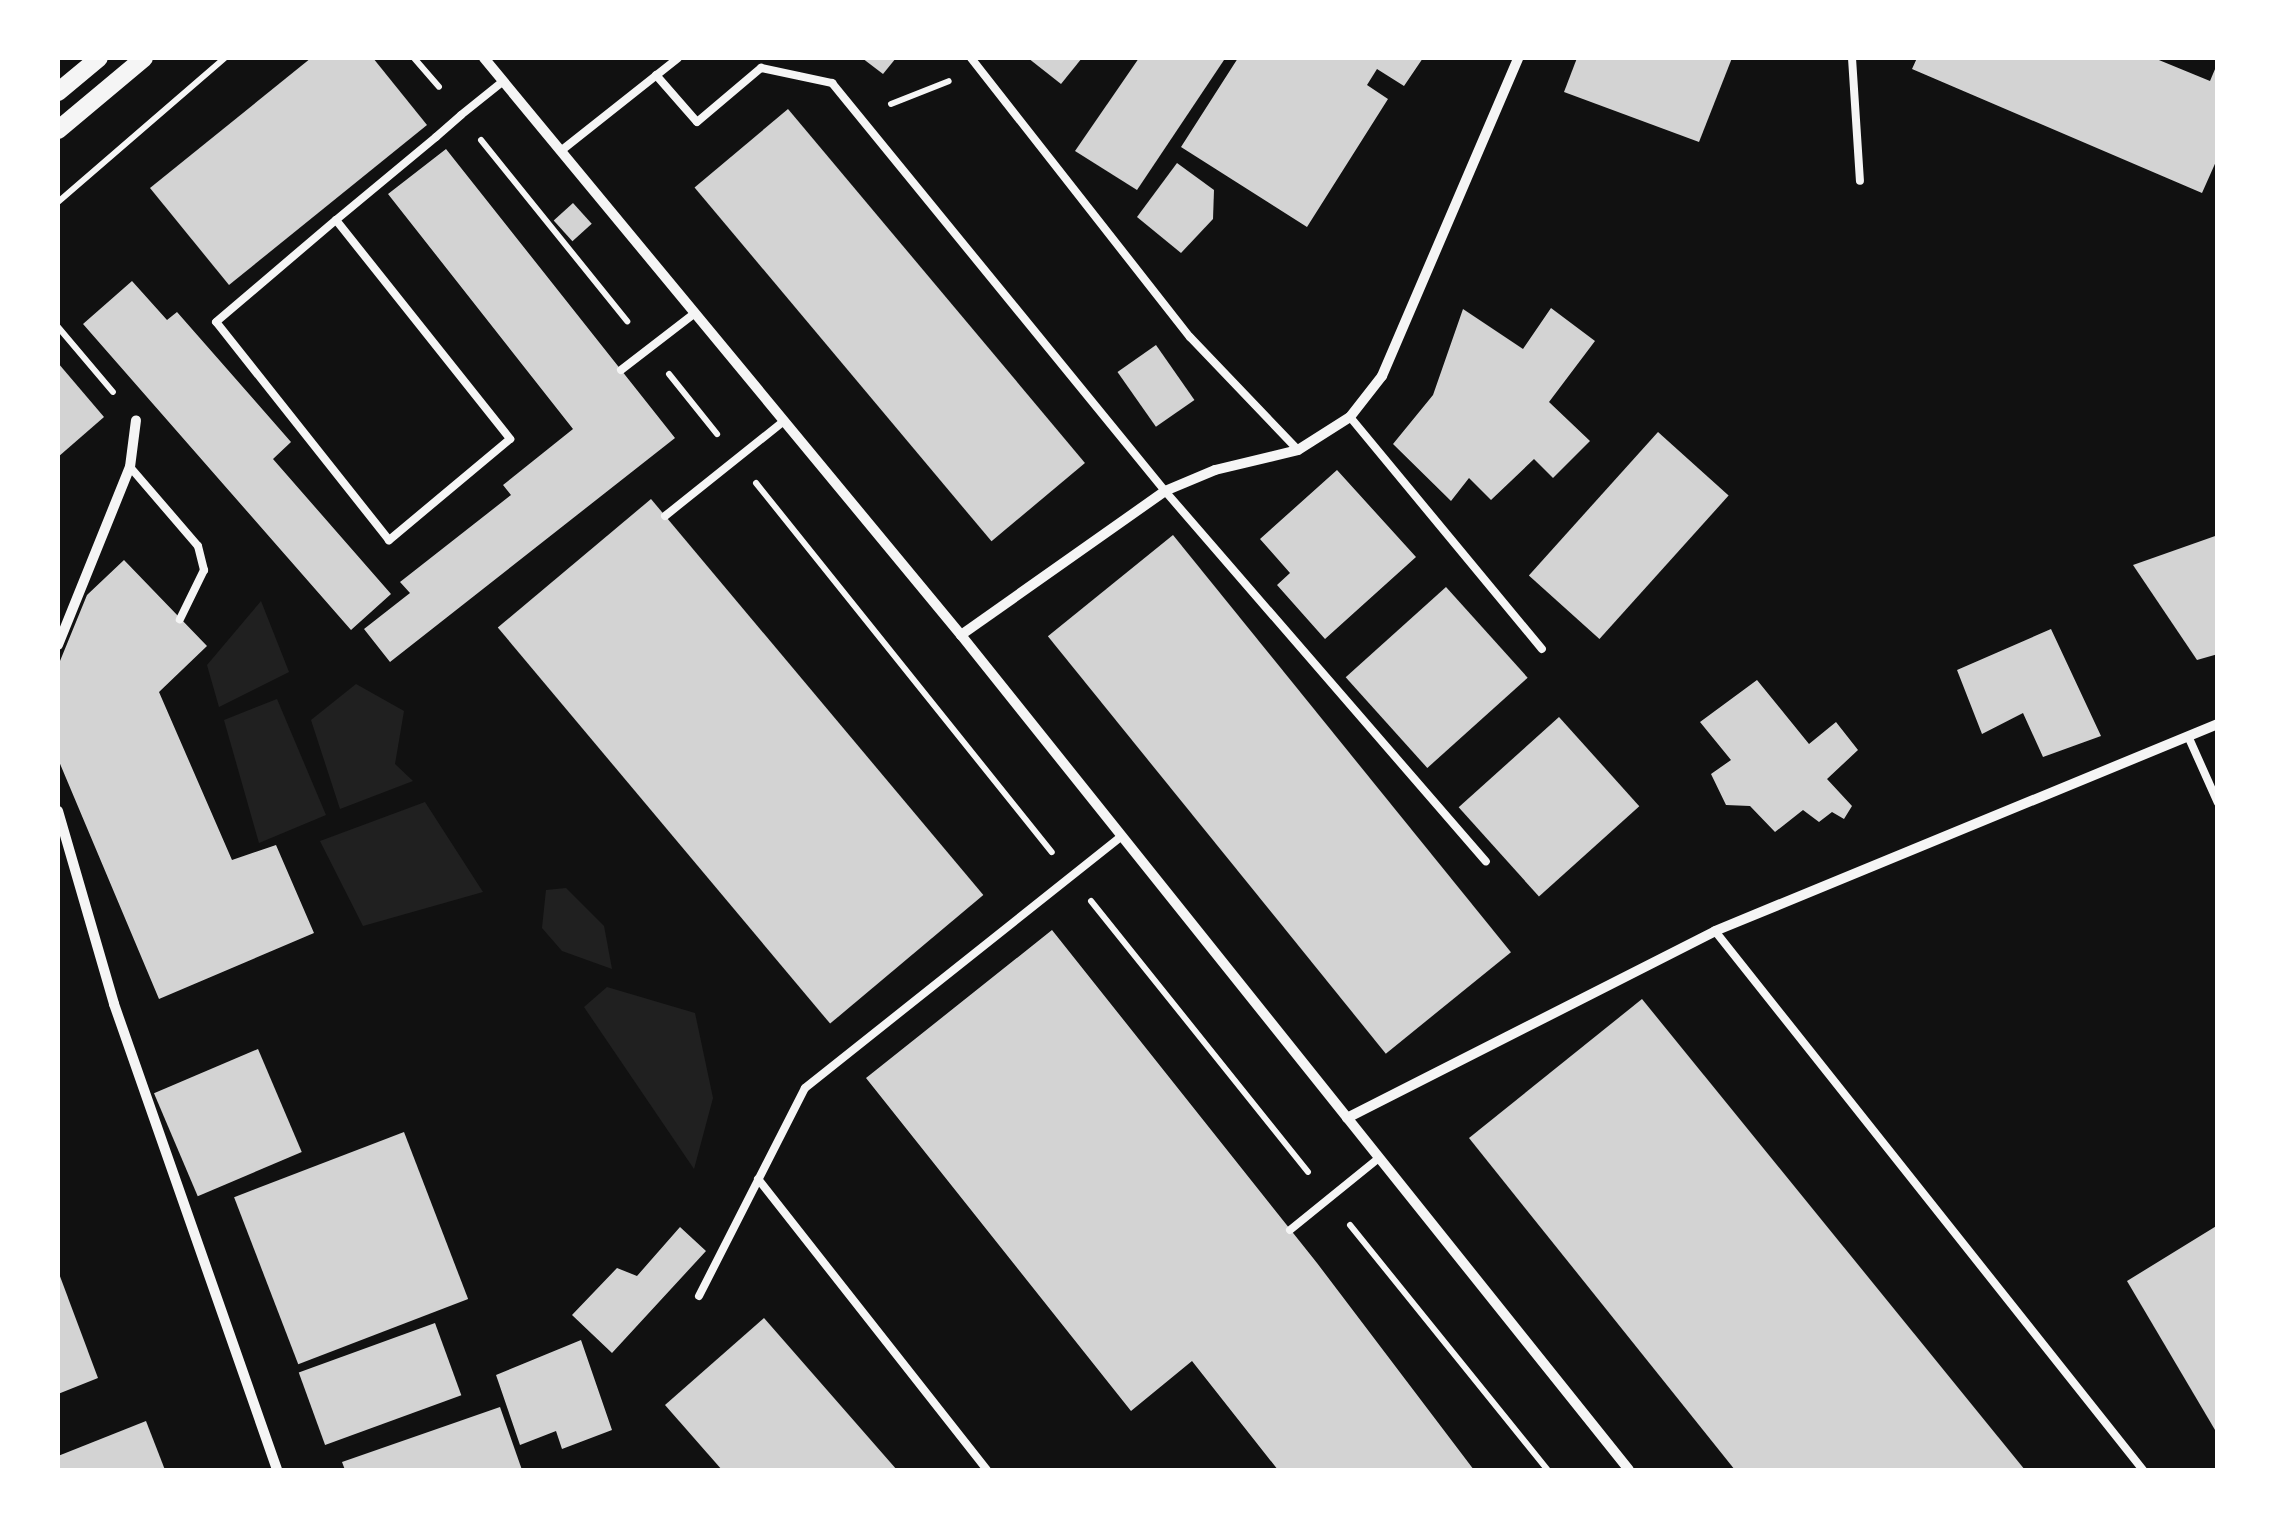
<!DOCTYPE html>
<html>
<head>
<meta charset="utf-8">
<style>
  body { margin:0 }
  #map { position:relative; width:2275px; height:1528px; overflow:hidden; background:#111; font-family:Karla,sans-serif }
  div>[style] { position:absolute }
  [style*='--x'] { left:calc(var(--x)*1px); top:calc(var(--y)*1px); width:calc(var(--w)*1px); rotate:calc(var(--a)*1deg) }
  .green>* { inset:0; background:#202020 }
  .building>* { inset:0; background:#d3d3d3; transform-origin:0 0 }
  .path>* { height:6px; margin:-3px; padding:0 3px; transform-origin:3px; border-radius:3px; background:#f5f5f5 }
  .service>* { height:8px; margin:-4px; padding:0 4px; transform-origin:4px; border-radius:4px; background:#f5f5f5 }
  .minor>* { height:10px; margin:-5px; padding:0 5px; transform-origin:5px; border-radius:5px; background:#f5f5f5 }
  .tertiary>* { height:18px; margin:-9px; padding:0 9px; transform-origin:9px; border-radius:9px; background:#f5f5f5 }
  span { translate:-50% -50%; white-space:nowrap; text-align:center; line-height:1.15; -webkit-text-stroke:8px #fff; paint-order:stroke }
  .frame { position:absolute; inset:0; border:60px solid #fff; pointer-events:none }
</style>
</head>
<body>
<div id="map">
  <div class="green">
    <i style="clip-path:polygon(261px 601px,289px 672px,219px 707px,207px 665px)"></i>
    <i style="clip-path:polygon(356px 684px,404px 711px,395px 764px,413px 781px,340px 809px,311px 720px)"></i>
    <i style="clip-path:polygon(277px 699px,326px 815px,259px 843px,224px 720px)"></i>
    <i style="clip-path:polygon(425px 802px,483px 892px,363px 926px,320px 841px)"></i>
    <i style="clip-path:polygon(566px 888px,604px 926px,612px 969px,562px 951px,542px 928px,546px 890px)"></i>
    <i style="clip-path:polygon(607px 987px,695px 1013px,713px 1098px,694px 1169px,584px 1007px)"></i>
  </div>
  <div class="building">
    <i style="clip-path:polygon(311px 58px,373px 58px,427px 125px,229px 285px,150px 188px)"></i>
    <i style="clip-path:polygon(862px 58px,896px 58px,883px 74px)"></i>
    <i style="clip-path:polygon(1028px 58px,1082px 58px,1061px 84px)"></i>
    <i style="clip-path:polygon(1139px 58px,1224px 60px,1137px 190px,1075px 151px)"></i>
    <i style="clip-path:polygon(1238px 58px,1423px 58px,1404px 86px,1377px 69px,1367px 85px,1388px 99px,1307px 227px,1181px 147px)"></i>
    <i style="clip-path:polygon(1577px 58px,1732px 58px,1699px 142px,1564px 92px)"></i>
    <i style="clip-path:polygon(1917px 58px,2154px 58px,2210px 81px,2218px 62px,2218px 157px,2202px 193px,1912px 69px)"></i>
    <i style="left:788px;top:109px;width:462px;height:122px;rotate:50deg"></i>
    <i style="clip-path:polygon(446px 149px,675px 438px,390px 662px,364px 629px,410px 593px,400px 582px,511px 495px,503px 485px,573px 429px,388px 194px)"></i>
    <i style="clip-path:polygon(1177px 163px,1214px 190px,1213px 219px,1181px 253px,1137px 217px)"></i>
    <i style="left:573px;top:203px;width:28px;height:26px;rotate:48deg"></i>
    <i style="clip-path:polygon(132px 281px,167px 320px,177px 312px,291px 442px,273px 459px,391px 594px,351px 630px,83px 324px)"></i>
    <i style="clip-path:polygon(1551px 308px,1595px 341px,1549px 402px,1590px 441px,1553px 478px,1534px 459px,1491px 500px,1469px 478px,1451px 501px,1393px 444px,1433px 395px,1463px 309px,1523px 349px)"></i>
    <i style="left:1156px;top:345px;width:67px;height:47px;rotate:55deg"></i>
    <i style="clip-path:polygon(58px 363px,104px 417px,58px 457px)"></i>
    <i style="left:1658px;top:432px;width:95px;height:193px;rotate:42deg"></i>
    <i style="clip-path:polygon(1337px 470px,1416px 557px,1325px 639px,1277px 585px,1290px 573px,1260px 539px)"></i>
    <i style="left:651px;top:499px;width:517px;height:200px;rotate:50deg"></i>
    <i style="left:1173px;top:535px;width:537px;height:161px;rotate:51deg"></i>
    <i style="clip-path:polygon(2218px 535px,2218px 654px,2197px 660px,2133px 565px)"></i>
    <i style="clip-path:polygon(124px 560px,207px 646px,159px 692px,232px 860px,276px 845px,314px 933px,159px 999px,58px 759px,60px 661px,87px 595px)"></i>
    <i style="left:1446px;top:587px;width:122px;height:135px;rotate:48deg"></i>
    <i style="clip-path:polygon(2051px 629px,2101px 736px,2043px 757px,2023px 713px,1982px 734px,1957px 670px)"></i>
    <i style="clip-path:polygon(1757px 680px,1809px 744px,1836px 722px,1858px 750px,1827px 779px,1852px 806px,1844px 819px,1832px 812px,1819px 822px,1803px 810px,1775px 832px,1750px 806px,1726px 805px,1711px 774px,1731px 760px,1700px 722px)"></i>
    <i style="left:1559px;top:717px;width:120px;height:135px;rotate:48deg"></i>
    <i style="clip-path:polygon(1052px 930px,1317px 1263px,1474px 1470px,1278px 1470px,1192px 1361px,1131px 1411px,866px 1078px)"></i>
    <i style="clip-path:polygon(1642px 999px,2025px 1470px,1735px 1470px,1469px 1138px)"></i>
    <i style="left:258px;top:1049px;width:112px;height:113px;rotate:67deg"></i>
    <i style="left:404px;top:1132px;width:179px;height:182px;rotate:69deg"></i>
    <i style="clip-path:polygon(2218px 1225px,2218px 1435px,2127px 1281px)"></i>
    <i style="clip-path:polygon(680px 1227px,706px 1251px,612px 1353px,572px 1315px,617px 1268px,637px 1276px)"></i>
    <i style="clip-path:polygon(58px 1271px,98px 1378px,58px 1394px)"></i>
    <i style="clip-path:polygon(764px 1318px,897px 1470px,722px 1470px,665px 1405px)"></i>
    <i style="left:435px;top:1323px;width:77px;height:145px;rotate:70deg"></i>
    <i style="clip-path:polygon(581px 1340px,612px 1430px,562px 1449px,556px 1431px,520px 1445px,496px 1375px)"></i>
    <i style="clip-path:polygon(500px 1407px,522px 1470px,345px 1470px,342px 1462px)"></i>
    <i style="clip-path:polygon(146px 1421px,165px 1470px,58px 1470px,58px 1456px)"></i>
  </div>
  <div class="path">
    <i style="--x:414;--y:58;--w:38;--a:49"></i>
    <i style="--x:891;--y:104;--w:62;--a:-21.6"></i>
    <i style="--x:481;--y:140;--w:233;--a:51.1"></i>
    <i style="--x:58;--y:202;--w:221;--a:-40.8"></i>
    <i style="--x:58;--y:327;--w:85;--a:49.8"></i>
    <i style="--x:669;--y:374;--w:77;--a:51.3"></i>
    <i style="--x:756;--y:483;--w:473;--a:51.3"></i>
    <i style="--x:1091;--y:901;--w:347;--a:51.3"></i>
    <i style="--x:1350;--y:1225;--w:315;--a:51.1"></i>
  </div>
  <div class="service">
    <i style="--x:971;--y:58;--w:355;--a:51.9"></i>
    <i style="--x:1190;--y:337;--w:156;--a:46.3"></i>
    <i style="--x:1852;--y:58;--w:123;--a:86.3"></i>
    <i style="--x:656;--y:75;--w:62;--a:48.9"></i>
    <i style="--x:697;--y:122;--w:84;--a:-40.2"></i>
    <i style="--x:761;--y:68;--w:73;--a:11.9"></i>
    <i style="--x:832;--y:83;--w:527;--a:50.78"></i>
    <i style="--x:1165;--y:491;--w:490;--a:49.1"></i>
    <i style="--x:562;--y:150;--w:148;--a:-38.4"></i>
    <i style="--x:336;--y:220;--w:280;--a:51.5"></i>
    <i style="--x:510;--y:439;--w:158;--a:140.1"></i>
    <i style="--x:389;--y:540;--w:278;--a:-128.4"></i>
    <i style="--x:216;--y:322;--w:157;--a:-40.4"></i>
    <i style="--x:336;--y:220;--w:130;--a:-39.7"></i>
    <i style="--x:436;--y:137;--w:33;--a:-41"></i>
    <i style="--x:461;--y:115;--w:53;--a:-38.8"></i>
    <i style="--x:621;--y:370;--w:93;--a:-37.6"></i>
    <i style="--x:1350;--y:417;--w:301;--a:50.4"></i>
    <i style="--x:130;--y:467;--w:104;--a:49.3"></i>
    <i style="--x:198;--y:546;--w:25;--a:76"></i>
    <i style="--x:204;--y:570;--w:55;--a:116.1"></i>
    <i style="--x:665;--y:516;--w:152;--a:-38.6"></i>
    <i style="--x:2188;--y:736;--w:73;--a:65.9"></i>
    <i style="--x:1715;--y:931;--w:688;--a:51.55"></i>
    <i style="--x:758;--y:1179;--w:370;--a:51.8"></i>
    <i style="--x:1290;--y:1230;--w:114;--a:-39"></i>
    <i style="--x:699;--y:1296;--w:233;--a:-63"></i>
    <i style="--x:805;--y:1088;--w:404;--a:-38.5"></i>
  </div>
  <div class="minor">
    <i style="--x:484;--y:58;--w:749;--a:50.42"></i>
    <i style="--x:961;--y:635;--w:1069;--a:51.34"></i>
    <i style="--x:961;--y:635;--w:250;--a:-35.2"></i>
    <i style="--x:1165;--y:491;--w:54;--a:-22.8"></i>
    <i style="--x:1215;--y:470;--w:85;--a:-13.5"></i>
    <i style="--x:1298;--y:450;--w:62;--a:-32.4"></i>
    <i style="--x:1350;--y:417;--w:52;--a:-52"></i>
    <i style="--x:1382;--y:376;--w:346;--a:-66.8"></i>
    <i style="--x:58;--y:645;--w:192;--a:-68"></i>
    <i style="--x:130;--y:467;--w:47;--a:-82.7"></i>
    <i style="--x:58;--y:811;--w:201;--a:73.8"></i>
    <i style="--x:114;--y:1004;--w:494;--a:70.7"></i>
    <i style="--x:1347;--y:1118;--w:413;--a:-26.9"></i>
    <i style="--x:1715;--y:931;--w:544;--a:-22.37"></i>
  </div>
  <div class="tertiary">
    <i style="--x:58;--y:92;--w:53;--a:-39.7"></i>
    <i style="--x:58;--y:130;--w:112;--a:-39.9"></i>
  </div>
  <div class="frame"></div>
</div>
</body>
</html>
